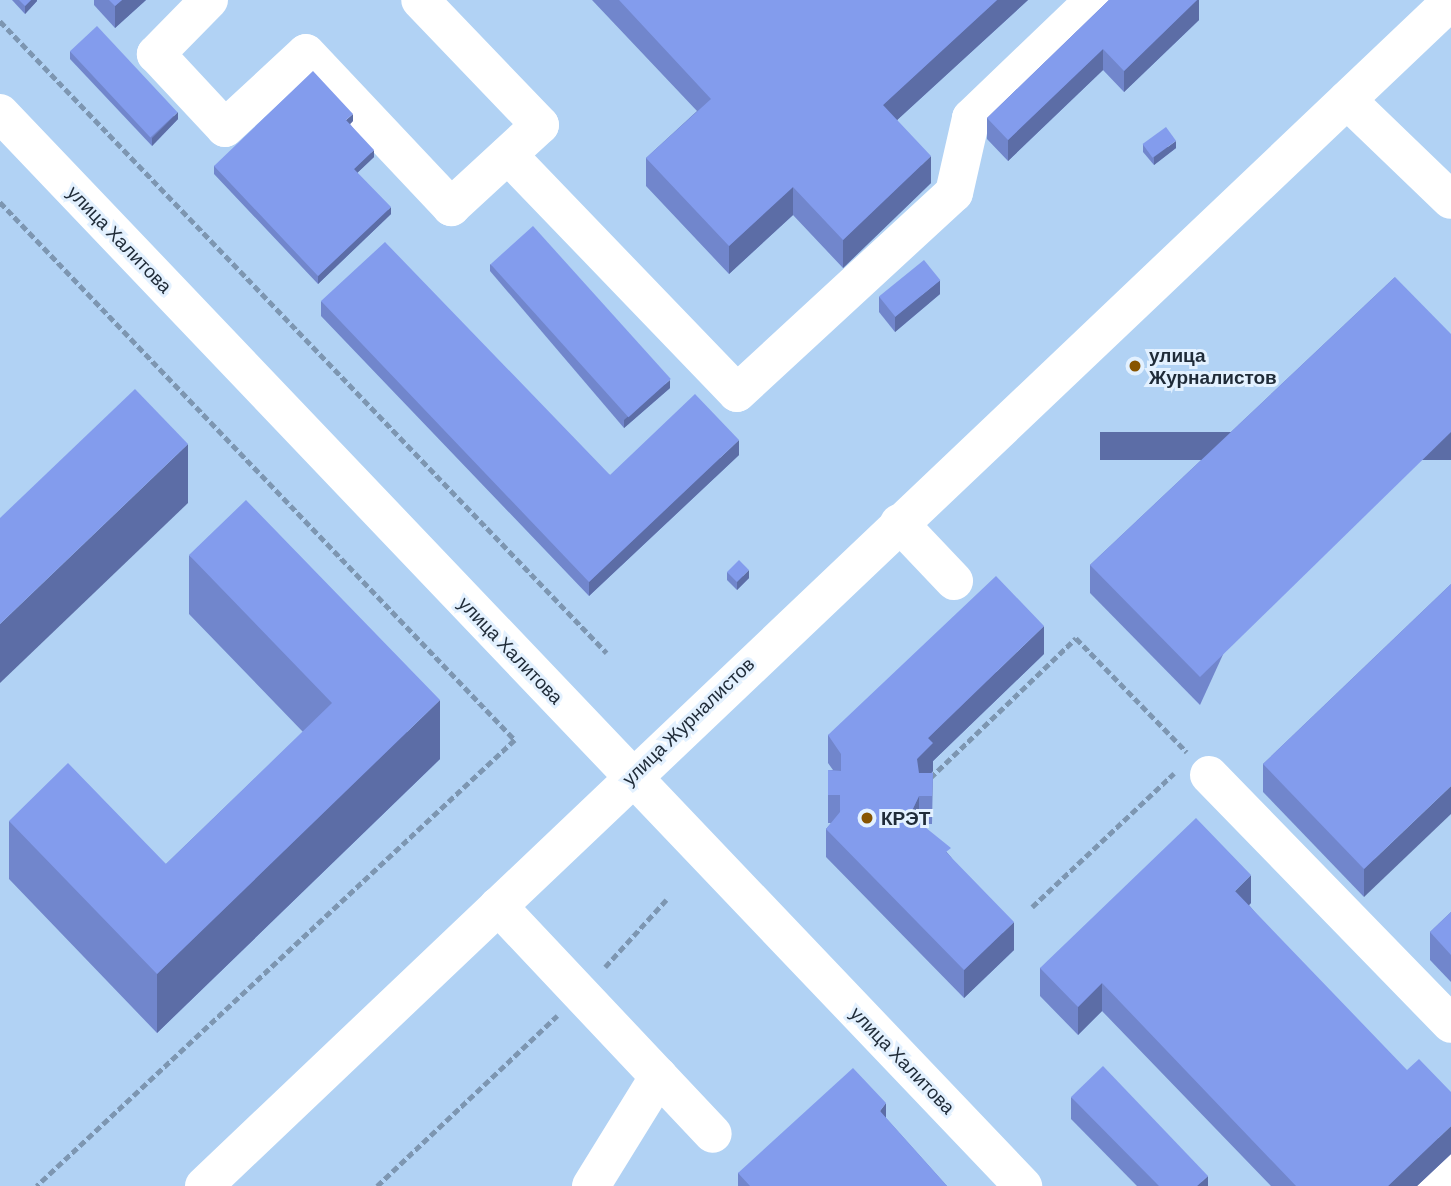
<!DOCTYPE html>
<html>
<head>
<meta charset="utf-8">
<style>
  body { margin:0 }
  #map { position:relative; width:1451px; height:1186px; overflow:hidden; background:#b1d2f4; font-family:Barlow,sans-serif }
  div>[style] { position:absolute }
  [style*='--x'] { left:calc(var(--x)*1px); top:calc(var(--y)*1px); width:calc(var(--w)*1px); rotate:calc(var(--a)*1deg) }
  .path>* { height:4.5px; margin-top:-2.25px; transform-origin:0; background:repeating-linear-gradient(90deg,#7d96b1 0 7px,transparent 0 10.5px) }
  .minor>* { height:38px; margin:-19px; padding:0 19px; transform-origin:19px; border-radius:19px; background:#fff }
  .wall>* { inset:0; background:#7186cc }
  .shaded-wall>* { inset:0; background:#5c6da6; transform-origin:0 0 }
  .building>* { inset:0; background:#839ced; transform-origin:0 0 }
  .dots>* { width:19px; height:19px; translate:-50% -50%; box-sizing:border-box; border:4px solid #e3f1ff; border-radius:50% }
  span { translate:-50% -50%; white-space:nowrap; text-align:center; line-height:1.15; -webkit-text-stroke:6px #e3f1ff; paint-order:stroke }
  .street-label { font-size:19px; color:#1f2b38 }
  .poi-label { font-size:19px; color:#1f2b38; font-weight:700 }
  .left { translate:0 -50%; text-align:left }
</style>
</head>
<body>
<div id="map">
  <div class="path">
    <i style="--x:0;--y:21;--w:876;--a:46.16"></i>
    <i style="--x:0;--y:202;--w:745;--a:46.25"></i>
    <i style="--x:515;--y:740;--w:654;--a:136.98"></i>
    <i style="--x:930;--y:778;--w:202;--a:-43.8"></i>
    <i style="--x:1076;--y:638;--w:159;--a:45.8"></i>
    <i style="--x:1032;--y:907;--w:195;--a:-43.3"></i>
    <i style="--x:605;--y:967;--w:91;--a:-47.7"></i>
    <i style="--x:377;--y:1186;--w:248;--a:-43.4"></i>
  </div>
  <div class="minor">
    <i style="--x:209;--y:0;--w:76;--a:134.5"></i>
    <i style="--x:156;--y:54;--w:101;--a:47"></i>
    <i style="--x:225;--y:128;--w:110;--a:-42.8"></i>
    <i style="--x:306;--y:53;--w:212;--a:46.7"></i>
    <i style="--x:451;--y:207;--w:121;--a:-42.7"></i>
    <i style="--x:540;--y:125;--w:173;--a:-133.8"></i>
    <i style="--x:1347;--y:100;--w:144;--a:43.9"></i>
    <i style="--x:0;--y:113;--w:1483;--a:46.37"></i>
    <i style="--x:508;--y:155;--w:330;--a:46.1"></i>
    <i style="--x:737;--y:393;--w:295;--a:-42.7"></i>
    <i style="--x:954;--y:193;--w:77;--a:-77.2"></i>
    <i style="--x:971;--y:118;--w:170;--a:-43.8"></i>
    <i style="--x:899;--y:523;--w:80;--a:46.5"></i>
    <i style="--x:1209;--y:775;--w:347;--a:45.8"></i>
    <i style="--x:498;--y:906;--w:313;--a:46.7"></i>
    <i style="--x:204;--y:1186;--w:1720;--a:-43.54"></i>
    <i style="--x:591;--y:1186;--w:129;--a:-58.3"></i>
    <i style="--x:1425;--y:1186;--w:36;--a:-44"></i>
  </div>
  <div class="wall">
    <i style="clip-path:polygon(12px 0,37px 0,37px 1px,25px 14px)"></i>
    <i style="clip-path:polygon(94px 0,146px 0,115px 28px,94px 5px)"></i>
    <i style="clip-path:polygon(592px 0,1028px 0,897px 120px,931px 183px,843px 268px,793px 215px,729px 274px,646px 186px,646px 158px,697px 111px)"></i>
    <i style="clip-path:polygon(1109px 0,1199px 0,1199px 20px,1124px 92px,1103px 70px,1008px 161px,987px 139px,987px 118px)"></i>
    <i style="clip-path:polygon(70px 51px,178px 119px,152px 146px,70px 59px)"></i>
    <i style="clip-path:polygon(353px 121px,350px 124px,374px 157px,357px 173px,391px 214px,318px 284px,214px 174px,214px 166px)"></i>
    <i style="clip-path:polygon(1143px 144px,1176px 148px,1154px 165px,1143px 152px)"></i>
    <i style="clip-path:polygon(490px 264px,670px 388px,624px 428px,490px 271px)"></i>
    <i style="clip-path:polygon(1395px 277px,1200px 705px,1090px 593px,1090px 565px)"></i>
    <i style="clip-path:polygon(940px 294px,895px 332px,879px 312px,879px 297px)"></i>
    <i style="clip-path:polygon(321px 301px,610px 475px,739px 455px,589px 596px,321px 316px)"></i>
    <i style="clip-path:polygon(189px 555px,440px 759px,157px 1033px,9px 879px,9px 821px,166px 864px,303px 732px,189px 614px)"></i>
    <i style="clip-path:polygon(727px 572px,749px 578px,737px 590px,727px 580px)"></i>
    <i style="clip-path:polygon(1451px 584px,1364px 897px,1263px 792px,1263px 764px)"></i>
    <i style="clip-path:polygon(1044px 654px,933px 761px,933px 771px,932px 773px,933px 773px,932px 824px,922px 824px,951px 857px,1014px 950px,964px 998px,826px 857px,826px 829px,831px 823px,828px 823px,828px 770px,833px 770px,828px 763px,828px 735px)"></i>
    <i style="clip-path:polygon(1251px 903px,1249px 905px,1451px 1154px,1417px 1186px,1271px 1186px,1102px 1011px,1078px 1035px,1040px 996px,1040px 968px)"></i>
    <i style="clip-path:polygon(1451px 912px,1451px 982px,1430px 960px,1430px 932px)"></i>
    <i style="clip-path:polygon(1071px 1097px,1208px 1186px,1137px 1186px,1071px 1119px)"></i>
    <i style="clip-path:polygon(886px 1118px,947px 1186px,738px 1186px,738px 1173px)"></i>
  </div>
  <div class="shaded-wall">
    <i style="clip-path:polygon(31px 0,37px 0,37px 1px,25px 14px,25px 6px)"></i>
    <i style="clip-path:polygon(122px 0,146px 0,115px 28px,115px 6px)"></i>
    <i style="clip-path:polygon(997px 0,1028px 0,883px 133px,883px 105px)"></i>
    <i style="clip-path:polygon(1197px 0,1199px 0,1199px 20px,1124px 92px,1124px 71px)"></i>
    <i style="clip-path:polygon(1103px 49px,1103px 70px,1008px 161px,1008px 140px)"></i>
    <i style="clip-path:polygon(178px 112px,178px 119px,152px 146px,152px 138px)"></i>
    <i style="clip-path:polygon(353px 114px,353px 121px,346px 128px,346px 120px)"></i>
    <i style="clip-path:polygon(1176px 141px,1176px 148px,1154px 165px,1154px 157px)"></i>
    <i style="clip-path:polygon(374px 150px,374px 157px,354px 176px,354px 169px)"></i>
    <i style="clip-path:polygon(931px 156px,931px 183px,843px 268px,843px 240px)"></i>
    <i style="clip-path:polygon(793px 187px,793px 215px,729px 274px,729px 246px)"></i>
    <i style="clip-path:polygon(391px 207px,391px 214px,318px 284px,318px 276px)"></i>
    <i style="clip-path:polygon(940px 280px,940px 294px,895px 332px,895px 317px)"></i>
    <i style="clip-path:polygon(670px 380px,670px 388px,624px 428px,624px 420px)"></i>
    <i style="left:1451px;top:432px;width:28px;height:351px;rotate:90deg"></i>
    <i style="clip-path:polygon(739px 440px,739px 455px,589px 596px,589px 582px)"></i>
    <i style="clip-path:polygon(188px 444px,188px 503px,0 683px,0 624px)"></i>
    <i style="clip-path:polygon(749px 570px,749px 578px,737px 590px,737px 582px)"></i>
    <i style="clip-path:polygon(1044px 626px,1044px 654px,933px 761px,933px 771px,917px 787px,917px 759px,928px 738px)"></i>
    <i style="clip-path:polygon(440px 700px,440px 759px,157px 1033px,157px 974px)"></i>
    <i style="clip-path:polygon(1451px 786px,1451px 814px,1364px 897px,1364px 869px)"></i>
    <i style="clip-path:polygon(919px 796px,919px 824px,910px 815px)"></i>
    <i style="clip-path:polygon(1251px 875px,1251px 903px,1235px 919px,1235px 891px)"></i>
    <i style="clip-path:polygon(1014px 922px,1014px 950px,964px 998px,964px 970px)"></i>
    <i style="clip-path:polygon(1102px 983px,1102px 1011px,1078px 1035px,1078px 1007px)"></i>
    <i style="clip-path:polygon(886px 1103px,886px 1125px,880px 1111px)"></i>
    <i style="clip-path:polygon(1451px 1126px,1451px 1154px,1417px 1186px,1388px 1186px)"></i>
    <i style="clip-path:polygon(1208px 1176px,1208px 1186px,1197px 1186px)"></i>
  </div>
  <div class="building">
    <i style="clip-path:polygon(19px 0,31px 0,25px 6px)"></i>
    <i style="clip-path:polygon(109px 0,122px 0,115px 6px)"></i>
    <i style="clip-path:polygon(619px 0,997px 0,883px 105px,931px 156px,843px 240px,793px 187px,729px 246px,646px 158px,711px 99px)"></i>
    <i style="clip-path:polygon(1109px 0,1197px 0,1124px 71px,1103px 49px,1008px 140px,987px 118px)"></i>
    <i style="left:97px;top:26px;width:118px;height:37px;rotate:47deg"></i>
    <i style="clip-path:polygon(313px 71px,353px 114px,346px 120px,374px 150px,354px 169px,391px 207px,318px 276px,214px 166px)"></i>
    <i style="left:1166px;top:127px;width:17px;height:29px;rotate:54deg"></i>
    <i style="left:533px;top:226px;width:206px;height:57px;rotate:48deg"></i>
    <i style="clip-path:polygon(385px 242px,610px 475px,695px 394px,739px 440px,589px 582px,321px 301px)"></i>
    <i style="left:924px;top:260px;width:26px;height:58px;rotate:51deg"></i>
    <i style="clip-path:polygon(1395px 277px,1451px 334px,1451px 432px,1200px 677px,1090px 565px)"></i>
    <i style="clip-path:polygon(135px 389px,188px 444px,0 624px,0 518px)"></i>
    <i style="clip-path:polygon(246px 500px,440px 700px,157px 974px,9px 821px,68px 763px,166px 864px,332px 703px,189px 555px)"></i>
    <i style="left:739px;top:560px;width:14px;height:17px;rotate:45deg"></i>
    <i style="clip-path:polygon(996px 576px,1044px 626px,928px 738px,933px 743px,917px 759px,919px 773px,933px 773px,932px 796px,919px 796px,910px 815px,951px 848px,946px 852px,1014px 922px,964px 970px,826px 829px,840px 812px,840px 795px,828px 795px,828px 770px,841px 771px,841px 754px,828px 735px)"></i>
    <i style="clip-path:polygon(1451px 584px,1451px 786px,1364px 869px,1263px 764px)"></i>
    <i style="clip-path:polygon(1196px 818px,1251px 875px,1235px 891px,1407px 1070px,1419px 1059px,1451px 1092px,1451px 1126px,1388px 1186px,1296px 1186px,1102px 983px,1078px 1007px,1040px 968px)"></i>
    <i style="clip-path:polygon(1451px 912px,1451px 955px,1430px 932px)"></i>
    <i style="clip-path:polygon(1103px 1066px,1208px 1176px,1197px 1186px,1159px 1186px,1071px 1097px)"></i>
    <i style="clip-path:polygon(853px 1068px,886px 1103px,880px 1111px,947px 1186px,750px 1186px,738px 1173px)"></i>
  </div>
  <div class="dots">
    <i style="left:1135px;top:366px;background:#875400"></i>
    <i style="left:867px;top:818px;background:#875400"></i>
  </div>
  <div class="street-label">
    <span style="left:120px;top:239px;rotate:46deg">улица Халитова</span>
    <span style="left:511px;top:650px;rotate:46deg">улица Халитова</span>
    <span style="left:688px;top:721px;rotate:-44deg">улица Журналистов</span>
    <span style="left:903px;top:1060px;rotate:46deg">улица Халитова</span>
  </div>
  <div class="poi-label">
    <span class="left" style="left:1149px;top:366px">улица<br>Журналистов</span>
    <span class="left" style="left:881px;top:818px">КРЭТ</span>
  </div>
</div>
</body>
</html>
